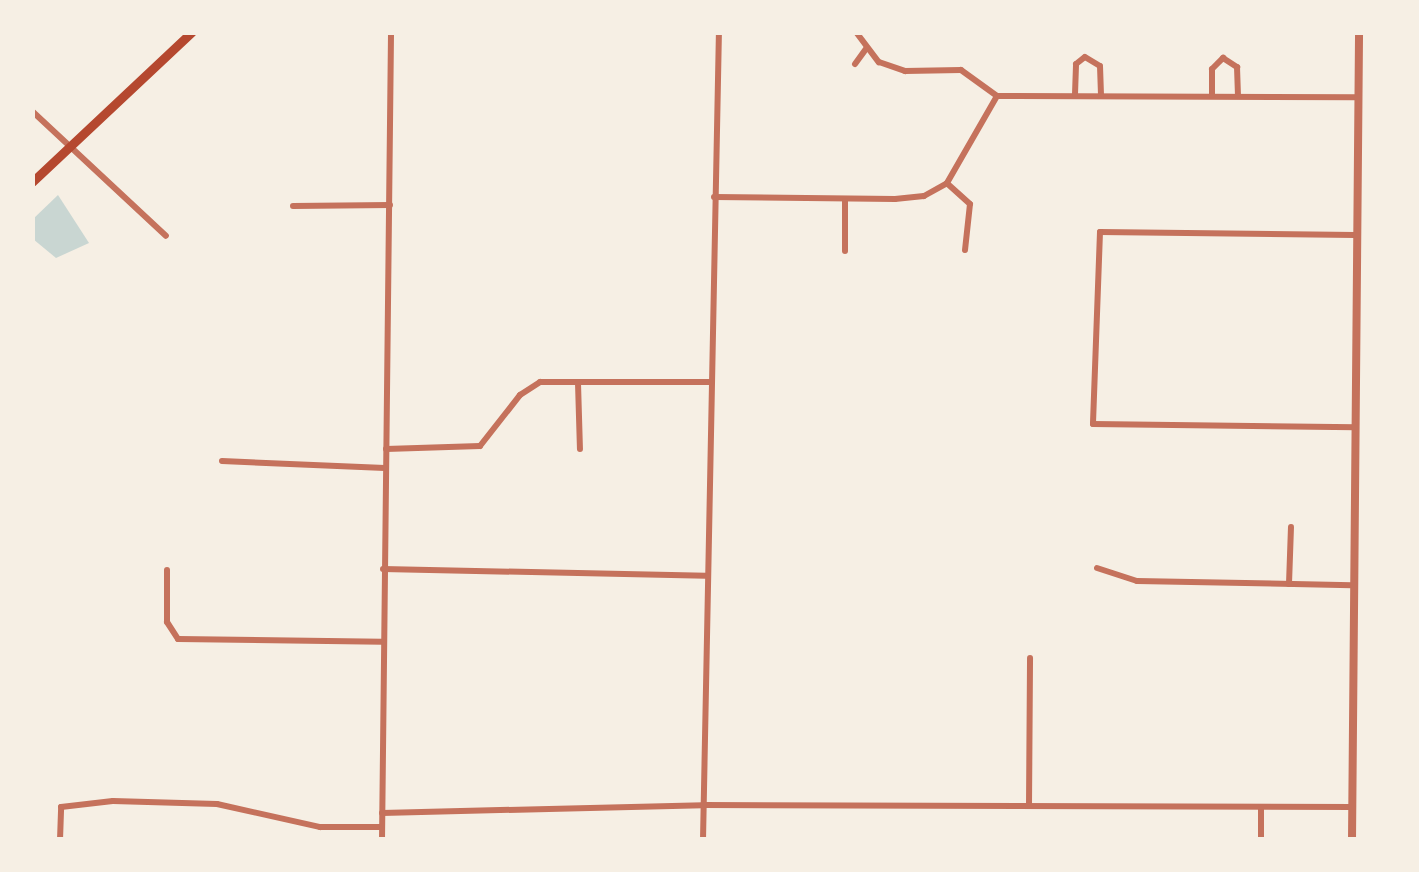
<!DOCTYPE html>
<html>
<head>
<meta charset="utf-8">
<style>
  body { margin:0 }
  #map { position:relative; width:1419px; height:872px; overflow:hidden; background:#f6efe4; font-family:"Source Sans 3",sans-serif }
  div>[style] { position:absolute }
  [style*='--x'] { left:calc(var(--x)*1px); top:calc(var(--y)*1px); width:calc(var(--w)*1px); rotate:calc(var(--a)*1deg) }
  .water>* { inset:0; background:#c9d6d2 }
  .minor>* { height:6px; margin:-3px; padding:0 3px; transform-origin:3px; border-radius:3px; background:#c5725c }
  .tertiary>* { height:8px; margin:-4px; padding:0 4px; transform-origin:4px; border-radius:4px; background:#c5725c }
  .secondary>* { height:9px; margin:-4.5px; padding:0 4.5px; transform-origin:4.5px; border-radius:4.5px; background:#b5482f }
  span { translate:-50% -50%; white-space:nowrap; text-align:center; line-height:1.15; -webkit-text-stroke:10px #f6efe4; paint-order:stroke }
  .frame { position:absolute; inset:0; border:35px solid #f6efe4; pointer-events:none }
</style>
</head>
<body>
<div id="map">
  <div class="water">
    <i style="clip-path:polygon(58px 195px,89px 243px,56px 258px,33px 239px,32px 220px)"></i>
  </div>
  <div class="minor">
    <i style="--x:856;--y:32;--w:38;--a:53"></i>
    <i style="--x:879;--y:62;--w:28;--a:19"></i>
    <i style="--x:905;--y:71;--w:56;--a:-1"></i>
    <i style="--x:961;--y:70;--w:44;--a:35.8"></i>
    <i style="--x:997;--y:96;--w:361;--a:0.2"></i>
    <i style="--x:855;--y:64;--w:19;--a:-54"></i>
    <i style="--x:1075;--y:94;--w:30;--a:-88"></i>
    <i style="--x:1076;--y:64;--w:11;--a:-38"></i>
    <i style="--x:1085;--y:57;--w:17;--a:31"></i>
    <i style="--x:1100;--y:66;--w:28;--a:88"></i>
    <i style="--x:1212;--y:95;--w:26;--a:-90"></i>
    <i style="--x:1212;--y:69;--w:16;--a:-45"></i>
    <i style="--x:1223;--y:58;--w:17;--a:33"></i>
    <i style="--x:1237;--y:67;--w:28;--a:88"></i>
    <i style="--x:32;--y:111;--w:183;--a:43"></i>
    <i style="--x:714;--y:197;--w:181;--a:0.6"></i>
    <i style="--x:895;--y:199;--w:29;--a:-6"></i>
    <i style="--x:924;--y:196;--w:26;--a:-29"></i>
    <i style="--x:845;--y:201;--w:50;--a:90"></i>
    <i style="--x:293;--y:206;--w:97;--a:-0.6"></i>
    <i style="--x:1355;--y:235;--w:255;--a:-179.3"></i>
    <i style="--x:1100;--y:232;--w:192;--a:92.1"></i>
    <i style="--x:1093;--y:424;--w:263;--a:0.7"></i>
    <i style="--x:965;--y:250;--w:46;--a:-83.8"></i>
    <i style="--x:970;--y:204;--w:31;--a:-138"></i>
    <i style="--x:947;--y:183;--w:100;--a:-60.1"></i>
    <i style="--x:578;--y:383;--w:66;--a:88.3"></i>
    <i style="--x:386;--y:449;--w:94;--a:-1.8"></i>
    <i style="--x:480;--y:446;--w:65;--a:-51.9"></i>
    <i style="--x:520;--y:395;--w:24;--a:-33"></i>
    <i style="--x:540;--y:382;--w:171;--a:0"></i>
    <i style="--x:222;--y:461;--w:163;--a:2.5"></i>
    <i style="--x:1097;--y:568;--w:42;--a:18"></i>
    <i style="--x:1137;--y:581;--w:215;--a:1.1"></i>
    <i style="--x:383;--y:569;--w:323;--a:1.2"></i>
    <i style="--x:167;--y:570;--w:52;--a:90"></i>
    <i style="--x:167;--y:622;--w:20;--a:57"></i>
    <i style="--x:178;--y:639;--w:204;--a:0.8"></i>
    <i style="--x:1289;--y:584;--w:57;--a:-88"></i>
    <i style="--x:1029;--y:806;--w:148;--a:-89.6"></i>
    <i style="--x:1261;--y:807;--w:33;--a:90"></i>
    <i style="--x:382;--y:813;--w:321;--a:-1.4"></i>
    <i style="--x:703;--y:805;--w:650;--a:0.18"></i>
    <i style="--x:60;--y:840;--w:33;--a:-88"></i>
    <i style="--x:61;--y:807;--w:52;--a:-6.6"></i>
    <i style="--x:113;--y:801;--w:104;--a:1.7"></i>
    <i style="--x:217;--y:804;--w:106;--a:12.6"></i>
    <i style="--x:320;--y:827;--w:62;--a:0"></i>
    <i style="--x:382;--y:840;--w:808;--a:-89.36"></i>
    <i style="--x:703;--y:840;--w:808;--a:-88.87"></i>
  </div>
  <div class="tertiary">
    <i style="--x:1352;--y:840;--w:808;--a:-89.5"></i>
  </div>
  <div class="secondary">
    <i style="--x:32;--y:182;--w:219;--a:-43.2"></i>
  </div>
  <div class="frame"></div>
</div>
</body>
</html>
